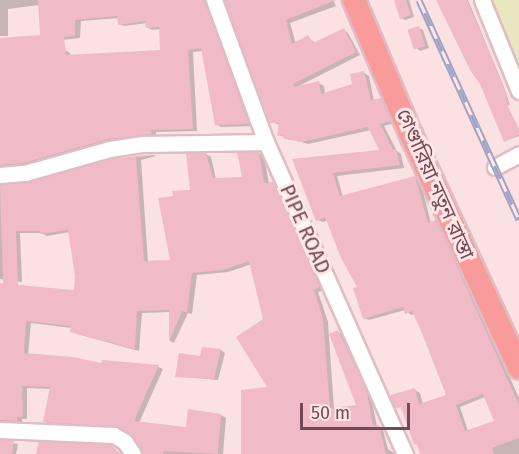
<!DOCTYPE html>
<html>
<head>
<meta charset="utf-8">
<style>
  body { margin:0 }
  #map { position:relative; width:519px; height:454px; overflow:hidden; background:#fbe1e2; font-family:"Fira Sans","Noto Sans Bengali",sans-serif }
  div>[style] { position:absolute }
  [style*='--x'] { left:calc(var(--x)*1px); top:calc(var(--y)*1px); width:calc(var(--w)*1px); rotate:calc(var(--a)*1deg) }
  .green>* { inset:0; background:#e8e7c0 }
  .shadow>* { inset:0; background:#0003 }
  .building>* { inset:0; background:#f0bac6; transform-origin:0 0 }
  .roads { filter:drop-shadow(2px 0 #dfbdc3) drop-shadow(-2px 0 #dfbdc3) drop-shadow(0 2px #dfbdc3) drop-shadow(0 -2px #dfbdc3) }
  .street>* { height:15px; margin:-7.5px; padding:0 7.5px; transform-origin:7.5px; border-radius:7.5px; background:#fff }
  .primary>* { height:22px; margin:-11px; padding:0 11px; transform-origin:11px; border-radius:11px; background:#f99b9b }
  .rail>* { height:7px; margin-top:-3.5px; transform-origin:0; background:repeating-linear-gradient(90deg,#ffe7e7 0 14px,#a1a4c4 0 28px); box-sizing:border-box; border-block:2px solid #a1a4c4 }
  span { translate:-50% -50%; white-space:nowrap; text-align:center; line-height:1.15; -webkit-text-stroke:6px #ffe7e7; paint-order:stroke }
  .street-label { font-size:20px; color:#724954 }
  .scale { position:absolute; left:300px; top:403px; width:110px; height:27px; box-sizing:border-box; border:3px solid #724954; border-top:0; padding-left:8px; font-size:18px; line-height:21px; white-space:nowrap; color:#724954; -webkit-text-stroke:4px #ffe7e7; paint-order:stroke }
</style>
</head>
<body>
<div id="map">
  <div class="green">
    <i style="clip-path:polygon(489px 0,519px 0,519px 71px)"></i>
  </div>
  <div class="shadow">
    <i style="clip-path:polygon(0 0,211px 0,253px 126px,221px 127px,216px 124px,203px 51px,193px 52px,197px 131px,156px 132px,156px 136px,114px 141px,29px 165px,0 168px,0 55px,65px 50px,70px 53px,70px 57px,162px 51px,161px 29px,152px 30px,147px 27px,147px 23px,124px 26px,119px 24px,119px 18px,81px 21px,80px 38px,62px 40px,39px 5px,8px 9px,8px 36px,0 36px)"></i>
    <i style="clip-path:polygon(evenodd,224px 0,333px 0,336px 6px,290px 23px,296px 44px,308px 37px,316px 44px,344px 30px,348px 33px,360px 55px,297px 87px,319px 83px,324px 86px,325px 94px,354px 85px,364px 73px,369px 76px,374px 101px,380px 99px,386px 102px,395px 123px,384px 126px,397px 151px,401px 154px,404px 168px,337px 176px,343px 197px,415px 177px,420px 180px,431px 223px,435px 221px,440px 224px,519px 398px,519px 454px,421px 454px,415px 390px,420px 393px,423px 404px,448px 396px,415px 314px,411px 315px,405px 310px,369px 320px,364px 318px,359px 288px,328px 220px,323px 222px,318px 220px,294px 161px,381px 151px,371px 130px,308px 144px,278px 135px,280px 125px,271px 122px,224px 0,485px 397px,496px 422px,468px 431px,460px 407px,485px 397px)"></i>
    <i style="clip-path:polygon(395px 0,409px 0,414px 17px,405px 20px,401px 18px)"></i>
    <i style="clip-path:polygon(438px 0,468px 0,504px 87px,510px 105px,507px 106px,519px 129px,519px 136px,505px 141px,481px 83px)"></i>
    <i style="clip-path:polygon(419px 28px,423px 30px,429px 48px,420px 51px,416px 48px)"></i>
    <i style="clip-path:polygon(259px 153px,264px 156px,269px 184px,278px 187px,324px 290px,318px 292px,328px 322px,334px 409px,358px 406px,338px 332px,343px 335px,371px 396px,377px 427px,383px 430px,388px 449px,395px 454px,243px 454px,270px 388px,265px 320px,252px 264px,228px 272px,197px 275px,192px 314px,188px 313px,174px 343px,170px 341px,171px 312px,142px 313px,139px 351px,77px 334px,72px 331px,72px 328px,31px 323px,28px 355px,103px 365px,158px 367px,163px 369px,139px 423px,188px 429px,221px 415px,226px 418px,223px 454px,143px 454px,134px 436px,124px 428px,49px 424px,44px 421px,51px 389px,27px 388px,27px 419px,22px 419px,22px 423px,6px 422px,0 425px,0 297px,75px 291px,77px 276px,70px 232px,47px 236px,41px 233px,20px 233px,22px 282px,0 279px,0 186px,28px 184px,112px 160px,153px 155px,156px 156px,141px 160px,148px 262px,172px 261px,174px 198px,192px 191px,206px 154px,211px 157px,216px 179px,244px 178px)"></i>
    <i style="clip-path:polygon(221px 350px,225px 353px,218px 380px,176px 376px,202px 357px)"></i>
    <i style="clip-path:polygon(0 441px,18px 444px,16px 454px,0 454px)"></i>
  </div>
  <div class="building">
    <i style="clip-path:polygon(evenodd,38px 0,204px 0,249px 124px,215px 125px,201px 48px,188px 50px,193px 129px,151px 130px,152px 134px,108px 139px,23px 163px,0 165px,0 38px,40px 35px,38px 0,117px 16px,118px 25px,145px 21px,146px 28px,159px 27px,160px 50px,66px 55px,64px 37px,75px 36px,75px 20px,117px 16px)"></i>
    <i style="clip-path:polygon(evenodd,224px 0,336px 0,286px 20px,292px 44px,308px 35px,313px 43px,344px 28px,356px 52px,293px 84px,294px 87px,319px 81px,321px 94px,352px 84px,350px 74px,364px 71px,371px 100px,381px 98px,391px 121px,380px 124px,393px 150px,396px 149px,400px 165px,333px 173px,340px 196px,415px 176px,428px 223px,436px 220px,519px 405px,519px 438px,492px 448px,494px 454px,420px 454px,417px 444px,414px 445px,401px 407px,395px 409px,390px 395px,415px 388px,419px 404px,446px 395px,422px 333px,412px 311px,405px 314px,403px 307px,363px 319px,353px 288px,357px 287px,341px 258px,325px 217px,316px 221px,292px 159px,379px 150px,368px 127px,302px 142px,284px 139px,282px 135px,277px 136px,279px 123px,270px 123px,224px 0,483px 394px,494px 421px,465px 431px,456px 405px,483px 394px)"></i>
    <i style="clip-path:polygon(394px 0,406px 0,411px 15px,400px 19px)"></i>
    <i style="clip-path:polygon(436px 0,467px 0,503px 85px,509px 105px,507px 105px,519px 129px,519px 135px,504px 142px,480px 84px,470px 70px)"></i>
    <i style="left:419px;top:26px;width:21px;height:12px;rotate:73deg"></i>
    <i style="clip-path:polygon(evenodd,237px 152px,259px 152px,264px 183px,273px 182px,320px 287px,314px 290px,323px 319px,330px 408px,356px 405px,329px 334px,338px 330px,367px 392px,373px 426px,379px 425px,386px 454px,241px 454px,241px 390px,267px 387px,236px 337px,263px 319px,249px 261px,223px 270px,192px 273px,187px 313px,182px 311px,169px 342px,169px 310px,137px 311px,135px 349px,70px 332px,71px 326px,26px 321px,24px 353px,73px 357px,101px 363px,102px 360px,159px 365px,134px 421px,186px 427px,188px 409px,221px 414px,218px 454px,164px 451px,163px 454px,143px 454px,133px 436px,119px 427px,43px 422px,50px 387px,22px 386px,23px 417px,17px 417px,17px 421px,0 420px,0 283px,3px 283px,0 185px,28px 182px,112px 159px,154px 154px,136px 158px,144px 261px,170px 260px,158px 198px,173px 196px,172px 191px,190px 190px,186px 153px,206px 153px,213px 178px,242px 177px,237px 152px,68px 230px,75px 276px,74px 290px,18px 285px,16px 231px,40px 231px,40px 234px,68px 230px)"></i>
    <i style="clip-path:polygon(202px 347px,221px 349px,214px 379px,175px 377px,179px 353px,200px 356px)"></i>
    <i style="clip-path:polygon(0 440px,14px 440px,12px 454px,0 454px)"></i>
    <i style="clip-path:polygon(39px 441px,111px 445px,121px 454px,36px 454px)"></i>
  </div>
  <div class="roads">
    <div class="street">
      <i style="--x:214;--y:0;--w:151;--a:69.9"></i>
      <i style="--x:266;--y:142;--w:342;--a:66"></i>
      <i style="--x:482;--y:0;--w:98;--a:67.9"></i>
      <i style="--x:495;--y:167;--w:27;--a:-28"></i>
      <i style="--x:0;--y:175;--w:25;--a:-5"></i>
      <i style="--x:25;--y:173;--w:88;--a:-15.8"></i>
      <i style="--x:110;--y:149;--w:33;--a:-9"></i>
      <i style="--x:143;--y:144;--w:123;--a:-0.9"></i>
      <i style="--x:0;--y:430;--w:114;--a:2.5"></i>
      <i style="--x:114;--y:435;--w:13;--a:32"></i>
      <i style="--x:125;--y:442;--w:14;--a:56"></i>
    </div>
    <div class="primary">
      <i style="--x:354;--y:0;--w:149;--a:67.1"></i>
      <i style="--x:412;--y:137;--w:254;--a:65.1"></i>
    </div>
  </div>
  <div class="rail">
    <i style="--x:419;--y:0;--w:241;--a:65.5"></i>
  </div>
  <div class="street-label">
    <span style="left:435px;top:184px;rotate:66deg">গেণ্ডারিয়া নতুন রাস্তা</span>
    <span style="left:305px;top:229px;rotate:66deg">PIPE ROAD</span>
  </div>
  <div class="scale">50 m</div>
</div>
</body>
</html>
